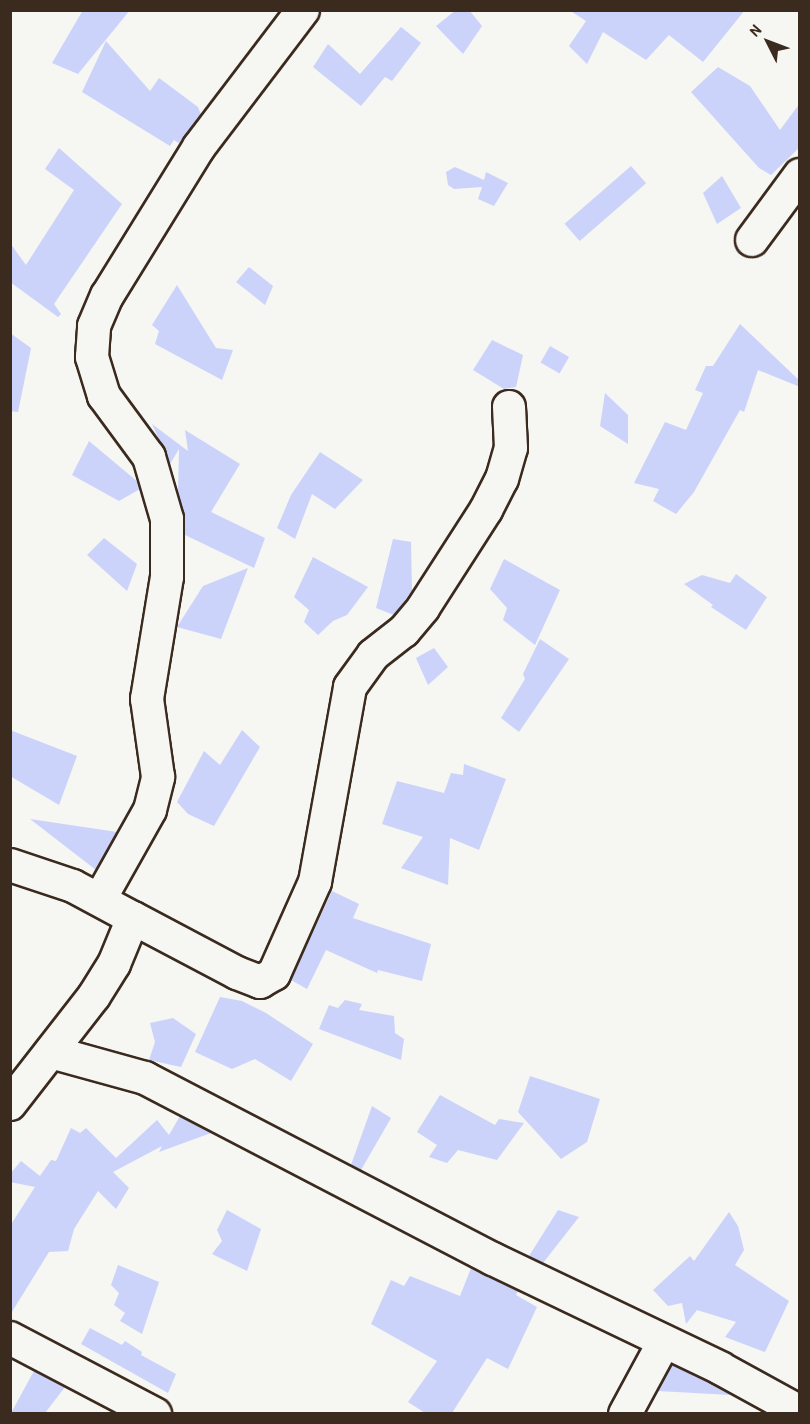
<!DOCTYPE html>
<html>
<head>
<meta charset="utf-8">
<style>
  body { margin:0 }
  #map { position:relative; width:810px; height:1424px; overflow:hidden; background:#f6f6f2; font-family:"Patrick Hand",sans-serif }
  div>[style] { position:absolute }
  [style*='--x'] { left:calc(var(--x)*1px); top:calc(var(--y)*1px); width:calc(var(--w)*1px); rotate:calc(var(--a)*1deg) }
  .building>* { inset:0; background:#ccd3fb; transform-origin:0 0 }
  .roads { filter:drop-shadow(2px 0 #3b2a1e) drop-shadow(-2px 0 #3b2a1e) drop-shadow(0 2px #3b2a1e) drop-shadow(0 -2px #3b2a1e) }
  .minor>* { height:32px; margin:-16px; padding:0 16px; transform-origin:16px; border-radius:16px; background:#f6f6f2 }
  span { translate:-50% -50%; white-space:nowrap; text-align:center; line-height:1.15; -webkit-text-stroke:5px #f6f6f2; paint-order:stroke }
  .frame { position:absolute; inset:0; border:12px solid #3b2a1e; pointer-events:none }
  .north { position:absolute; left:738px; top:12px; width:60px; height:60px; -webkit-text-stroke:4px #f6f6f2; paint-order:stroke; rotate:312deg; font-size:16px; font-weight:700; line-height:24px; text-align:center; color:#3b2a1e }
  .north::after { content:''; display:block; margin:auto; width:21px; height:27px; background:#3b2a1e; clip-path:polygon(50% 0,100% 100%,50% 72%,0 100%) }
</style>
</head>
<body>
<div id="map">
  <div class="building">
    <i style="clip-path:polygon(83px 10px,130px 10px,78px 74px,52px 63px)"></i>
    <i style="clip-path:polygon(456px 10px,469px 10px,482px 26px,463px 54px,436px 26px)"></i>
    <i style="clip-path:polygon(569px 10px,745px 10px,703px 62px,669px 35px,646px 60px,603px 32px,587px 64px,569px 46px,586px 21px)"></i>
    <i style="clip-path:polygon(401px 27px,421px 43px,392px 81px,385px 77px,361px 106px,313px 67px,328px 44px,360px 74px)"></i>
    <i style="clip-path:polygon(106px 41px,150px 91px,159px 78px,198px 107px,201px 115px,180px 144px,174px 140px,170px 146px,82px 92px)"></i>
    <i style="clip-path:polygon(718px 67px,750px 86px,780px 130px,800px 103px,800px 147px,771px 175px,759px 168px,691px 92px)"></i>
    <i style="clip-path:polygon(59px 148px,122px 204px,54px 304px,61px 314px,58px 317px,10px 282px,10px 243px,26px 265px,74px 190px,45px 169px)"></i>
    <i style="left:631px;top:166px;width:23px;height:88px;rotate:49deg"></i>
    <i style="clip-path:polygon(455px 167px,484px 180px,486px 172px,508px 183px,494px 206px,478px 199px,482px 187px,454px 189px,448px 185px,446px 172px)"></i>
    <i style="clip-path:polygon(722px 176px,741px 208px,717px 224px,703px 193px)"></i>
    <i style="clip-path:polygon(249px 267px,273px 286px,265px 305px,236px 282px)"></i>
    <i style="clip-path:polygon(177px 285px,216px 348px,233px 350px,222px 380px,155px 344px,159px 331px,152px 325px)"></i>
    <i style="clip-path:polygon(740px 324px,800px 381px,800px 387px,758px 370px,744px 412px,740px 410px,694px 492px,676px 514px,653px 501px,659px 489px,634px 483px,665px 422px,686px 430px,703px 393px,695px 390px,706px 366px,713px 366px)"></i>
    <i style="clip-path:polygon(10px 333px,31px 348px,18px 412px,10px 411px)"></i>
    <i style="clip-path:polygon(492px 340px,523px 355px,516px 387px,504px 389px,473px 370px)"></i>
    <i style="left:550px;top:346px;width:22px;height:19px;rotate:30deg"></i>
    <i style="clip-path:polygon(605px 393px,628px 415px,628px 444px,600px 426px)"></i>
    <i style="clip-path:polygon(152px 424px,188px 451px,185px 430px,240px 464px,211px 512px,265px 538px,254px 568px,185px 535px,178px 492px,179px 449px,170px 464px)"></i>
    <i style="clip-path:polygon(89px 441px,138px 482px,140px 489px,119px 501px,72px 475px)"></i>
    <i style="clip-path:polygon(320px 452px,363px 480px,335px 509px,312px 494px,295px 539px,277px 528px,291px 495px)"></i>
    <i style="clip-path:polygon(104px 538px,137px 564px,127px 591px,87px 555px)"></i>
    <i style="clip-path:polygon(393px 539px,411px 542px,412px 591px,394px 615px,376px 608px)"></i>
    <i style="clip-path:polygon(313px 557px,368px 587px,347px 615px,333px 621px,318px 635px,304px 622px,309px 610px,294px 597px)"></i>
    <i style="clip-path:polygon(504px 559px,560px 590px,535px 645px,503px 620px,507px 608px,490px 589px)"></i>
    <i style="clip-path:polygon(248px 568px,221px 639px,177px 627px,203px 586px)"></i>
    <i style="clip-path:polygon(736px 574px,767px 597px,746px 630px,711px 607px,713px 605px,684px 584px,702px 575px,730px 583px)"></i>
    <i style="clip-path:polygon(540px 639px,569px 659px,519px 732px,501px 718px,525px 679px,523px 674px)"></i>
    <i style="clip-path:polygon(434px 648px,448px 667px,428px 685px,416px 658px)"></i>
    <i style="clip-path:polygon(10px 730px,77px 756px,59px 805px,10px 776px)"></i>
    <i style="clip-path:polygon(242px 730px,260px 747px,214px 826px,188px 814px,177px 802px,204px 751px,220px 765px)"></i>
    <i style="clip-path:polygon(464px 764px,506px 779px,479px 850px,450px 838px,448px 885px,401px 868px,423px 837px,382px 824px,397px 781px,444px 793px,451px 773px,463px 775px)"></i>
    <i style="clip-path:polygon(30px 819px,117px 832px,96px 870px)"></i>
    <i style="clip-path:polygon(332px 891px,359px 904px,353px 918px,431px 944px,422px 981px,378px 970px,377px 973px,326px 950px,307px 989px,291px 980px)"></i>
    <i style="clip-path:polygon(220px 997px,242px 1001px,266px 1013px,313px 1044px,291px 1081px,255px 1059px,232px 1069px,195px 1052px)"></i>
    <i style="clip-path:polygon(345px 1000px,362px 1004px,359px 1010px,394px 1016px,395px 1033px,404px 1039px,401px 1060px,319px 1029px,329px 1005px,338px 1008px)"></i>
    <i style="clip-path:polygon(173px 1018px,196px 1034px,181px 1067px,149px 1060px,155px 1042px,150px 1023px)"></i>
    <i style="clip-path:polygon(530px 1076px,600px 1099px,587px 1142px,561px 1159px,518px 1112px)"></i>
    <i style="clip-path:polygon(440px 1095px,495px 1125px,499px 1119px,524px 1123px,497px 1160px,458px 1150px,447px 1163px,429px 1157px,437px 1145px,417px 1132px)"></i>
    <i style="clip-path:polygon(372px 1106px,391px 1118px,361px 1170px,351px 1165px)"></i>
    <i style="clip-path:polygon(180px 1116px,211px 1133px,159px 1152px,162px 1146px,113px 1172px,129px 1188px,116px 1209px,98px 1191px,74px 1229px,68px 1251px,49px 1252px,10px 1315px,10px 1226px,35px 1187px,10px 1182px,10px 1174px,21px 1161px,40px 1176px,51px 1160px,56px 1161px,71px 1128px,80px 1133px,86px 1128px,116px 1158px,157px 1120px,169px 1135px)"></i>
    <i style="clip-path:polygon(227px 1210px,261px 1229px,247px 1271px,212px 1254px,222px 1241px,217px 1230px)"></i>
    <i style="clip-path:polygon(558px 1210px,579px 1217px,543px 1263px,529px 1256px)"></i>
    <i style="clip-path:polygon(729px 1212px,738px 1226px,744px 1250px,735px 1265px,789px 1301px,765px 1352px,725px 1337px,736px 1322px,697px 1310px,686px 1324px,682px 1303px,668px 1306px,653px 1290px,690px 1256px,694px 1261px)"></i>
    <i style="clip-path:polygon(118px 1265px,159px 1282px,142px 1334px,120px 1321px,125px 1313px,114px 1305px,119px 1293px,111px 1285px)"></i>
    <i style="clip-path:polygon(471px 1268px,518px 1291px,516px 1295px,537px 1307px,508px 1369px,487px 1358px,452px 1413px,425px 1413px,408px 1402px,437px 1361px,371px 1324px,391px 1280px,404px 1286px,410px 1276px,460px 1296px)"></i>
    <i style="clip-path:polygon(90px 1328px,122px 1345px,125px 1341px,142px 1352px,141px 1355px,176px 1374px,168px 1393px,81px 1344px)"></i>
    <i style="clip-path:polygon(672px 1365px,712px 1384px,731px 1395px,658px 1391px)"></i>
    <i style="clip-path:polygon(34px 1371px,65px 1387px,45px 1413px,11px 1413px)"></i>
  </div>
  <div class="roads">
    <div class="minor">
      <i style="--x:752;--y:240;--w:81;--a:-53.6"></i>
      <i style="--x:10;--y:865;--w:66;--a:18.4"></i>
      <i style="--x:73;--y:886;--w:68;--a:28.1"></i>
      <i style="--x:133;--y:918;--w:50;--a:112.4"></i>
      <i style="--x:114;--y:964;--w:38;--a:122"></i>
      <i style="--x:94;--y:996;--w:137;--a:127.9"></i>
      <i style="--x:100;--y:899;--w:102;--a:-60.7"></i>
      <i style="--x:150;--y:810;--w:34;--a:-76"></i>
      <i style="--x:158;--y:777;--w:79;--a:-98"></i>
      <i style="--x:147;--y:699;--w:124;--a:-80.7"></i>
      <i style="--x:167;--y:577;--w:58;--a:-90"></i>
      <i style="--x:167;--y:519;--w:65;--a:-106.2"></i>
      <i style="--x:149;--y:457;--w:76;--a:-126.4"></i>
      <i style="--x:104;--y:396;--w:41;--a:-107.1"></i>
      <i style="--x:92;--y:357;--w:31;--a:-86"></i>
      <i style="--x:94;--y:326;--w:33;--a:-67"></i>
      <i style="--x:107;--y:296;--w:175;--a:-58.3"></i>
      <i style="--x:199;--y:147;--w:172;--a:-52.8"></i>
      <i style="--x:133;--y:918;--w:118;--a:27.9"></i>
      <i style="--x:237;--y:973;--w:25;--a:21"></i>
      <i style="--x:260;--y:982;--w:16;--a:-30"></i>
      <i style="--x:274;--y:974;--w:101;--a:-66"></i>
      <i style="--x:315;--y:882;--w:198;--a:-79.8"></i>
      <i style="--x:350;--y:687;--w:39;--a:-54"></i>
      <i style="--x:373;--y:655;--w:39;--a:-38"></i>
      <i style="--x:404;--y:631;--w:30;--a:-50"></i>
      <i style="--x:423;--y:608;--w:117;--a:-57.3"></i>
      <i style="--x:486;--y:510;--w:35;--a:-63"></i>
      <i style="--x:502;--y:479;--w:32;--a:-74"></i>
      <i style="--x:511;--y:448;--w:41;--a:-92.8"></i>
      <i style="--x:51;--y:1052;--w:98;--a:15.5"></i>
      <i style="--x:145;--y:1078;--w:392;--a:27.5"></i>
      <i style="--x:493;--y:1259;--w:252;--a:25.6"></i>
      <i style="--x:720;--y:1368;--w:91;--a:28.8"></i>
      <i style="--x:10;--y:1338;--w:164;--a:27.7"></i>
      <i style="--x:625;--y:1414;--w:82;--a:-61.6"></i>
    </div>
  </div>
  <div class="frame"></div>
  <div class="north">N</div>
</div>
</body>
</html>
